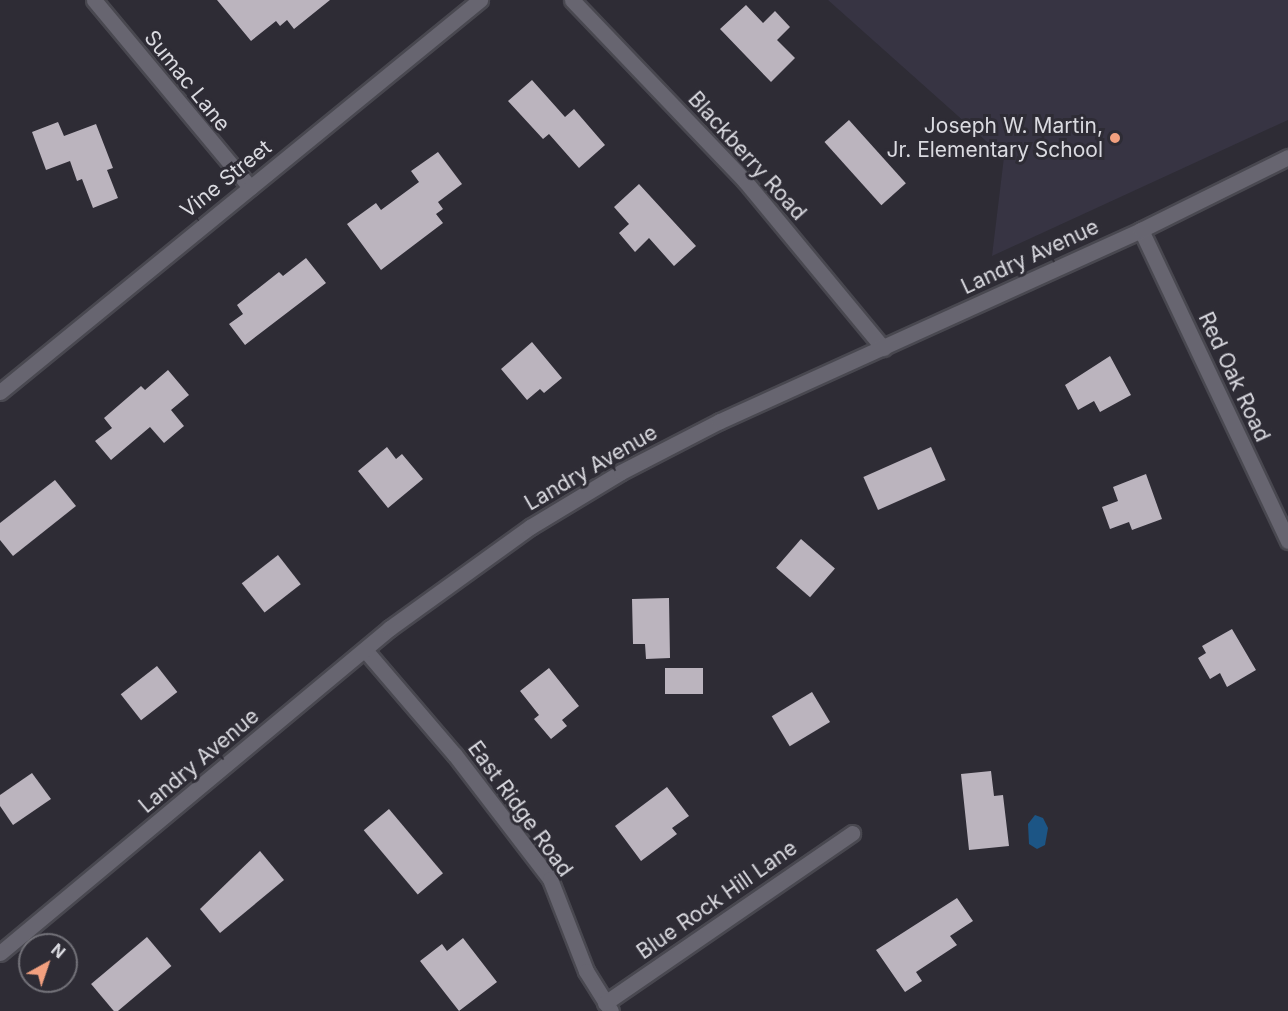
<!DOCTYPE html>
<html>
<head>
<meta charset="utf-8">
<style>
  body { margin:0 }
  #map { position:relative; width:1288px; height:1011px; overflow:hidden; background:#2e2c35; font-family:Inter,sans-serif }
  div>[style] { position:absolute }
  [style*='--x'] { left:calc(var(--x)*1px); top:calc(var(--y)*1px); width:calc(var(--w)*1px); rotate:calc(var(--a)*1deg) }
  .built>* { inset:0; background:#373443 }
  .water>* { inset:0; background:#1c5585 }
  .building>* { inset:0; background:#bbb4be; transform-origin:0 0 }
  .roads { filter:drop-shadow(2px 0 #494850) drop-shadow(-2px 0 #494850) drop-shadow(0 2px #494850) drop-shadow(0 -2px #494850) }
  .minor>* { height:15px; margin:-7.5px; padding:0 7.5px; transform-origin:7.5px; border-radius:7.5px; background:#676570 }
  .dots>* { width:16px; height:16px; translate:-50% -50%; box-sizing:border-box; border:3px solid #2e2c35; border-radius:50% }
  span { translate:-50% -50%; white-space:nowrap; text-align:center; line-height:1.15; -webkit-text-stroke:6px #2e2c35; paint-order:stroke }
  .street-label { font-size:21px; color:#dadae0 }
  .poi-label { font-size:21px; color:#dadae0 }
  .right { translate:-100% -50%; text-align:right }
  .north { position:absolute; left:18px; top:933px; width:60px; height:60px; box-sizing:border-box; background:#2e2c35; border:2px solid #737279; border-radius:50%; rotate:40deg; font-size:16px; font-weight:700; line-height:24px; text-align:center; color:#dadae0 }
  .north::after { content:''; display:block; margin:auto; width:21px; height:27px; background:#f2a07f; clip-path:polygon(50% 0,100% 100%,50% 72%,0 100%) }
</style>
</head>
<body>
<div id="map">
  <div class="built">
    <i style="clip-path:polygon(828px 0,1288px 0,1288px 120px,992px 256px,1004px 157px)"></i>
  </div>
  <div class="water">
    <i style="clip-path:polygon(1035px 815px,1043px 818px,1048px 828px,1045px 845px,1037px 849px,1029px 844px,1028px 824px)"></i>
  </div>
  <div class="building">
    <i style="clip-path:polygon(217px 0,330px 0,294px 29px,287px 20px,280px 26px,276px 21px,251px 41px)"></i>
    <i style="clip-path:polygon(746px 5px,763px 23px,775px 11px,790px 27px,777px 40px,795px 58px,771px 82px,720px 29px)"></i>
    <i style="clip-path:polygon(532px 80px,565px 117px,574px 109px,605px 145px,579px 168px,549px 134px,543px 139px,508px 101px)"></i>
    <i style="left:849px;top:120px;width:85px;height:33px;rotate:48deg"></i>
    <i style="clip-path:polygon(58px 122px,64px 136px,96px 124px,113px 168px,107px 170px,118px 198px,93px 208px,82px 179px,77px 181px,70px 161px,46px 170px,32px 132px)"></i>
    <i style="clip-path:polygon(438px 152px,462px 184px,438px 202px,443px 209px,436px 214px,443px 223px,381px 270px,347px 224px,376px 203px,381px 210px,419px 182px,411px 171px)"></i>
    <i style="clip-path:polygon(639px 184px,696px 246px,674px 266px,649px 238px,635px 252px,619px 233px,629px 224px,614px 207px)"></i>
    <i style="clip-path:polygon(306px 258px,326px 283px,245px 345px,229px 324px,243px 314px,237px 305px,279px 272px,283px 276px)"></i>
    <i style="clip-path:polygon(532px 342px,562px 378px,544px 393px,540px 389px,527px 400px,501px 369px)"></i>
    <i style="clip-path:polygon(1110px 356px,1131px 395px,1100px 412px,1094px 401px,1078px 410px,1065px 385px)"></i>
    <i style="clip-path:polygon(168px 370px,189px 395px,171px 410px,184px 426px,164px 443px,150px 427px,111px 460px,95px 441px,112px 428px,104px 418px,141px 386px,145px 390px)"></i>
    <i style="clip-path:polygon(387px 447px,396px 459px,402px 454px,423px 479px,388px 508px,358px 471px)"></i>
    <i style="left:931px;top:447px;width:36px;height:74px;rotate:66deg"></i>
    <i style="clip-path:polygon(1146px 474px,1162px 519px,1132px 530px,1129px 522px,1110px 529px,1102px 507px,1118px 501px,1113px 487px)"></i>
    <i style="clip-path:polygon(55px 480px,76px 506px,13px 556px,0 540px,0 523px)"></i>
    <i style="left:801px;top:539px;width:45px;height:38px;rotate:41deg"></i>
    <i style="left:278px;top:555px;width:37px;height:46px;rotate:52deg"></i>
    <i style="clip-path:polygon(669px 598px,670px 658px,646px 659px,645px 644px,633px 644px,632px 599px)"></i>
    <i style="clip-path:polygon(1232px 629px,1256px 670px,1227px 687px,1220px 673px,1210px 679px,1198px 658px,1206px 653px,1202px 646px)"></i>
    <i style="left:157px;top:666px;width:33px;height:46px;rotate:52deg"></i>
    <i style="clip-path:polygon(549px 668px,579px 706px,562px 720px,567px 726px,551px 739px,534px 719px,539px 715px,520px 691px)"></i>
    <i style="left:665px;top:668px;width:38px;height:26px"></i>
    <i style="left:812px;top:692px;width:35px;height:47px;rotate:59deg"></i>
    <i style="clip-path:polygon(991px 771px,994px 796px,1003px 795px,1009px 846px,969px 850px,961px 774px)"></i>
    <i style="clip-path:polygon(32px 773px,51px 799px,13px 825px,0 806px,0 795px)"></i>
    <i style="clip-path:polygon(667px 787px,689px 816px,672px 828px,677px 834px,641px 861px,615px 826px)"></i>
    <i style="left:389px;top:809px;width:84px;height:33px;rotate:50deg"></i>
    <i style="clip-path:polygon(260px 851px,284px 880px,220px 933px,200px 909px)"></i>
    <i style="clip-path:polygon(957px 898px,973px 921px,950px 936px,957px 945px,916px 972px,922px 981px,905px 992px,876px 950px)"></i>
    <i style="left:147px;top:937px;width:38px;height:73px;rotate:50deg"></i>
    <i style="clip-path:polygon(463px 938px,497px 982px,459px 1011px,420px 961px,442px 944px,447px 951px)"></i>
  </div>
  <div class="roads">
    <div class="minor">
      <i style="--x:94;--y:0;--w:244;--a:50.2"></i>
      <i style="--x:572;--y:0;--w:250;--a:46.3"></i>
      <i style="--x:745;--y:181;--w:217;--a:50.4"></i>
      <i style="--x:1141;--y:230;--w:344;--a:64.7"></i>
      <i style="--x:0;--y:392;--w:620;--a:-39.24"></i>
      <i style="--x:365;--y:650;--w:138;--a:49.4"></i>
      <i style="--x:455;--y:755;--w:156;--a:52.5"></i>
      <i style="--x:550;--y:879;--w:99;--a:68.6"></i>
      <i style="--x:586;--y:971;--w:47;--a:58"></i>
      <i style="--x:0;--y:953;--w:508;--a:-39.81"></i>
      <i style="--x:390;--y:628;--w:173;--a:-35.8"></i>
      <i style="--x:530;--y:527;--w:106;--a:-31.1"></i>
      <i style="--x:621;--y:472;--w:111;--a:-27.3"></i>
      <i style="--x:720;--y:421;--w:462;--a:-24.4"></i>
      <i style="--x:1141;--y:230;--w:164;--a:-26.4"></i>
      <i style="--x:605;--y:1003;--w:300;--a:-34.5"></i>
    </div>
  </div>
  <div class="dots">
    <i style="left:1115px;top:138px;background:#f2a07f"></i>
  </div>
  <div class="street-label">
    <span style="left:187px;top:81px;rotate:51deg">Sumac Lane</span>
    <span style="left:747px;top:156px;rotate:48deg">Blackberry Road</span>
    <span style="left:226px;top:179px;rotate:-39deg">Vine Street</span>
    <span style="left:1030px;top:257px;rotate:-25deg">Landry Avenue</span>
    <span style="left:1234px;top:377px;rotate:65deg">Red Oak Road</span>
    <span style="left:591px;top:468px;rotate:-30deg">Landry Avenue</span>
    <span style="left:199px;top:761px;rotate:-40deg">Landry Avenue</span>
    <span style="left:520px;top:809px;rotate:54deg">East Ridge Road</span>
    <span style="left:717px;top:900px;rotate:-35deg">Blue Rock Hill Lane</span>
  </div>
  <div class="poi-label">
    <span class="right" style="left:1103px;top:138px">Joseph W. Martin,<br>Jr. Elementary School</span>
  </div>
  <div class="north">N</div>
</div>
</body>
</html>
